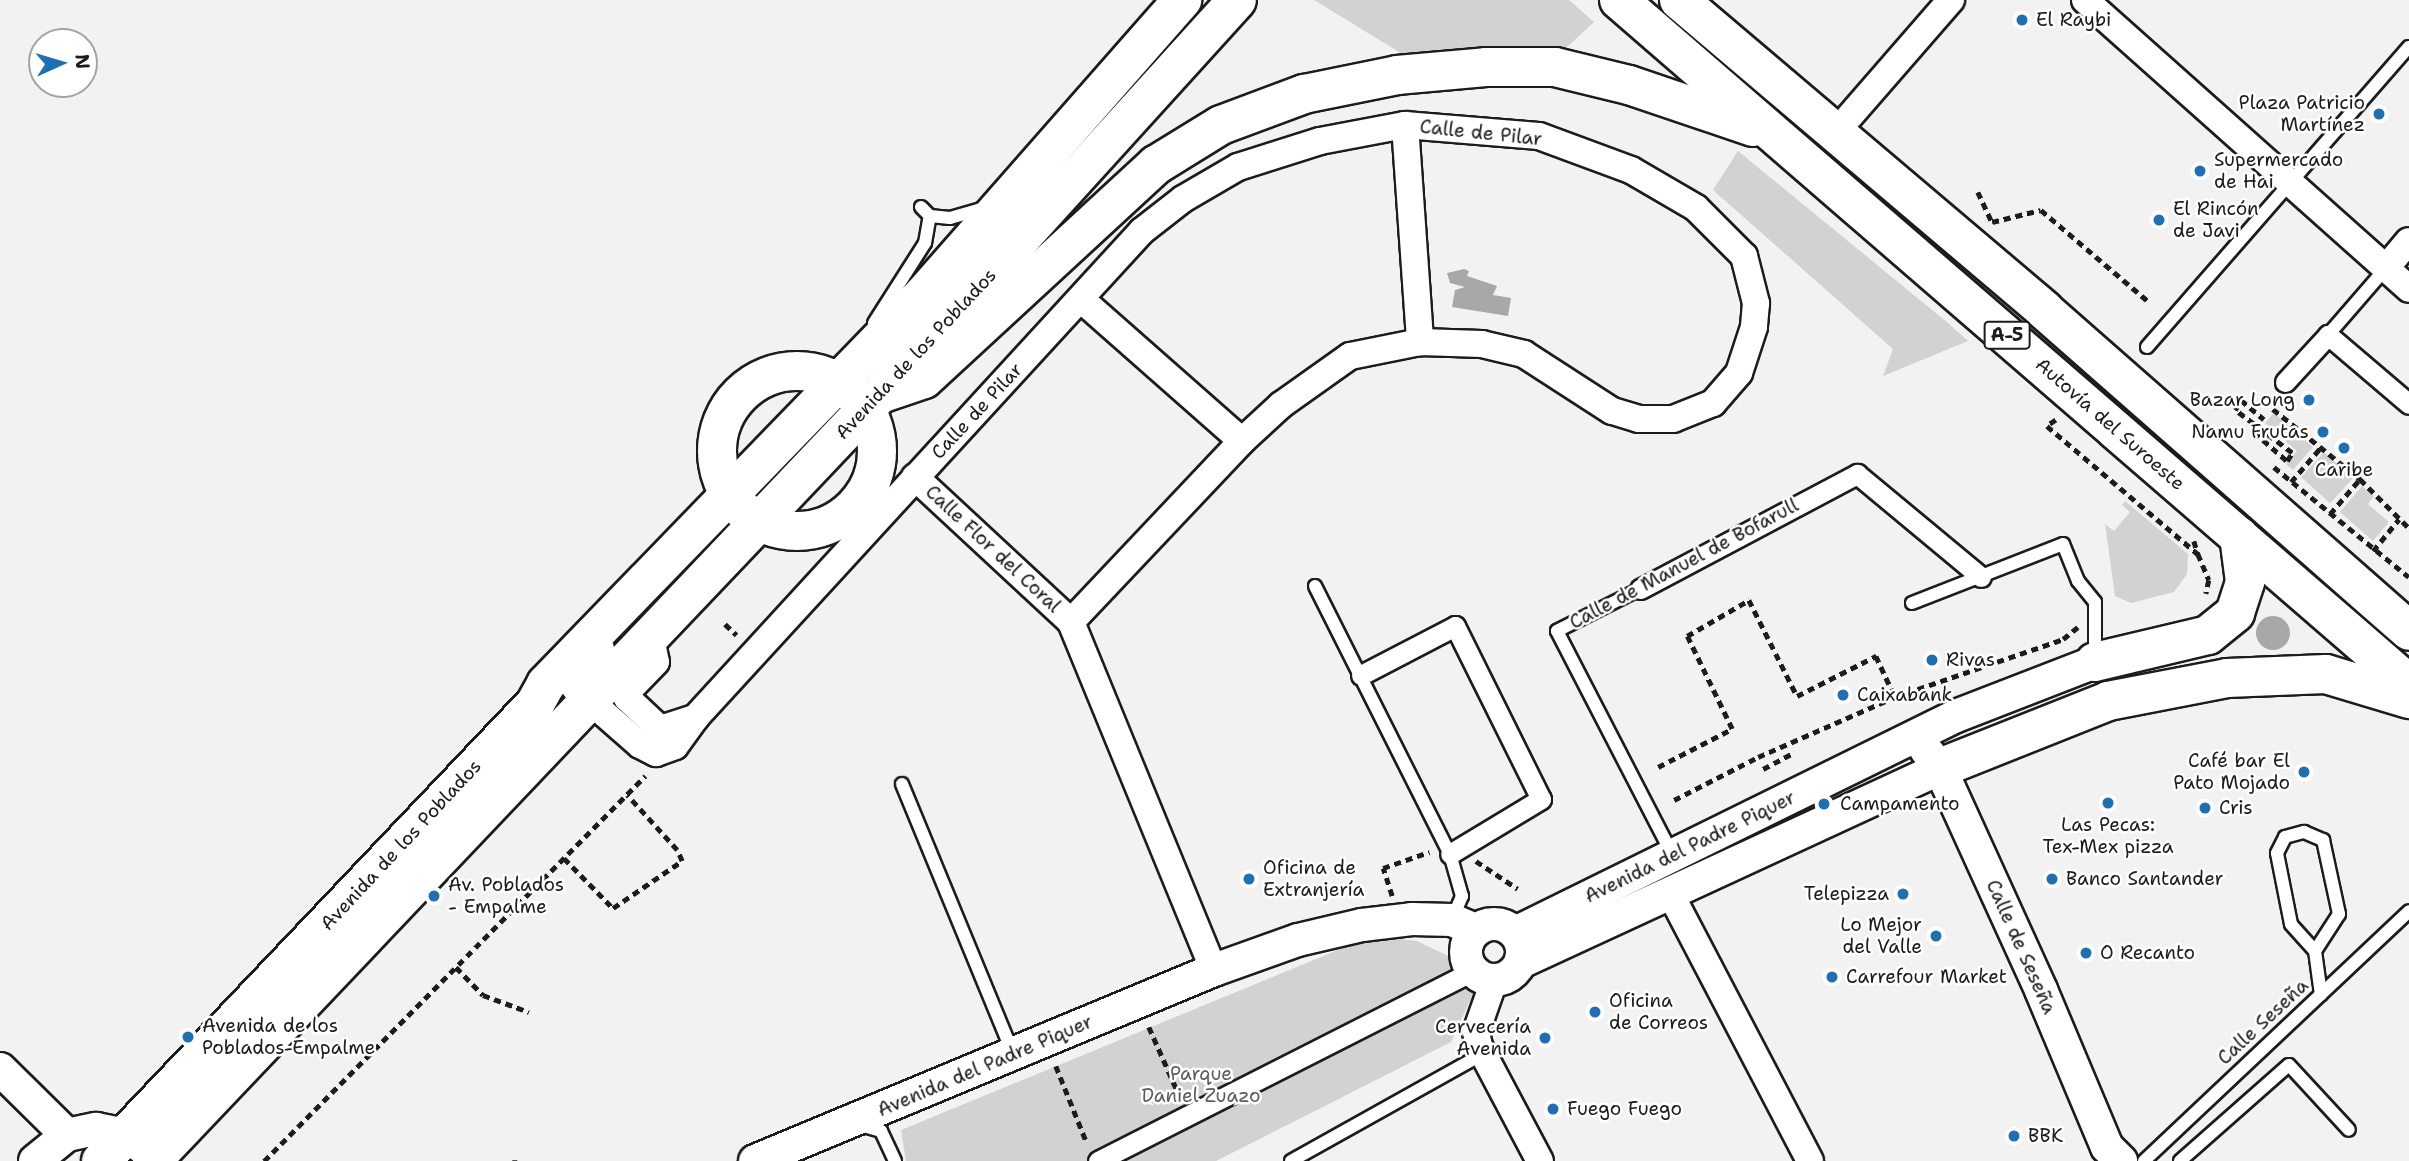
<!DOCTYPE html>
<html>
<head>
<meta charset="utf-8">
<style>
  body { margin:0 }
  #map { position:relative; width:2409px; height:1161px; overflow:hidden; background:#f2f2f2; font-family:"Shantell Sans",sans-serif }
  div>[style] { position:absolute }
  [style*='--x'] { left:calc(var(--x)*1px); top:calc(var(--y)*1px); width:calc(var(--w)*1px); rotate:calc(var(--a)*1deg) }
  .green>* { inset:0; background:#d2d2d2; transform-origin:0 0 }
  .water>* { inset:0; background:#a8a8a8 }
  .round { border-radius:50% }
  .path>* { height:4.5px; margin-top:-2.25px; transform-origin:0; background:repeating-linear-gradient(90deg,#1c1c1c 0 7px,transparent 0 12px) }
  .roads { filter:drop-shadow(2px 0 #1c1c1c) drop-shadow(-2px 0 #1c1c1c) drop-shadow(0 2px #1c1c1c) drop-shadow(0 -2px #1c1c1c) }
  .service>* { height:12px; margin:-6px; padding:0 6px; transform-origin:6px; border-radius:6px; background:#fff }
  .pedestrian>* { height:19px; margin:-9.5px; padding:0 9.5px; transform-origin:9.5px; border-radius:9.5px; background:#fff }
  .minor>* { height:26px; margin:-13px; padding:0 13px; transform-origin:13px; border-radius:13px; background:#fff }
  .tertiary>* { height:32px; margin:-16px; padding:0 16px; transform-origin:16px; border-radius:16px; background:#fff }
  .tertiary>.ring { margin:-16px; padding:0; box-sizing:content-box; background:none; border:32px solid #fff; border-radius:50% }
  .primary>* { height:38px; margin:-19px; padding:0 19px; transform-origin:19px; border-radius:19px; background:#fff }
  .primary>.ring { margin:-19px; padding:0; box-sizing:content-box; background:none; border:38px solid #fff; border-radius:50% }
  .motorway>* { height:38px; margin:-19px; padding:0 19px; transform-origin:19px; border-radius:19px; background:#fff }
  .dots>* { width:19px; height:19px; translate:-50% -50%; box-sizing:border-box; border:4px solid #fff; border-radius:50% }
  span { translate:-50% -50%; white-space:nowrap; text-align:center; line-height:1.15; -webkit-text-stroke:5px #fff; paint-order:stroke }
  .shield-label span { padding:2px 5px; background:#fff; border:2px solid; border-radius:5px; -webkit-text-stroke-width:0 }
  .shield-label { font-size:18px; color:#1c1c1c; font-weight:700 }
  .poi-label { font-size:19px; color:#1c1c1c }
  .left { translate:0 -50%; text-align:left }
  .right { translate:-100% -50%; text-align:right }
  .street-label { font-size:19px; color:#1c1c1c }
  .park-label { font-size:19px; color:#5c5c5c }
  .north { position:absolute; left:28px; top:28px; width:70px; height:70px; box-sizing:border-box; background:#fff; border:2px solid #a4a4a4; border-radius:50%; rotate:86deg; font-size:19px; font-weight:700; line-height:28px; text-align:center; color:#1c1c1c }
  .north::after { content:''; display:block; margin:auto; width:24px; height:32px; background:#1f6fb2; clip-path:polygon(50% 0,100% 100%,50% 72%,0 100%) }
</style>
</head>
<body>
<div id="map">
  <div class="green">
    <i style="clip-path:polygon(1314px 0,1569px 0,1594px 22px,1551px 62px,1404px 55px)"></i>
    <i style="clip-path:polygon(1738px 151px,1948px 323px,1968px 341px,1883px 376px,1893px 349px,1713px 190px)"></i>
    <i style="clip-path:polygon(2274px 413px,2313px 447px,2293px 470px,2286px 464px,2297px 451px,2265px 423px)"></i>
    <i style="left:2324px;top:452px;width:39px;height:34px;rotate:42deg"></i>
    <i style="clip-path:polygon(2362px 486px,2374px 496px,2368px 504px,2389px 522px,2373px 541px,2340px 512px)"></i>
    <i style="clip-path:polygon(2125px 501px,2188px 554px,2187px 574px,2174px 592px,2131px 603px,2115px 596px,2105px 524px,2114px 531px,2130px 512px,2122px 505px)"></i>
    <i style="clip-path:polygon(1372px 936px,1417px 941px,1450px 957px,1473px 994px,1451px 1042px,1216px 1161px,906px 1161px,901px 1130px)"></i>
  </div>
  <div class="water">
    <i style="clip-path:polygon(1464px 269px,1469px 271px,1467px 276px,1497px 286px,1493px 295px,1511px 298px,1508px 316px,1452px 307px,1455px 290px,1465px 287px,1450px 283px,1447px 273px)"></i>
    <i class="round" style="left:2256px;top:616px;width:34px;height:34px"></i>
  </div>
  <div class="path">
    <i style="--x:1978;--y:192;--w:33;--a:65"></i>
    <i style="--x:1992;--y:222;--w:50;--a:-13.8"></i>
    <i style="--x:2041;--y:210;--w:142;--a:40.4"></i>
    <i style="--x:2273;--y:409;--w:112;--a:38.8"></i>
    <i style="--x:2360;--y:479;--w:69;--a:45"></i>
    <i style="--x:2056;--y:420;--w:11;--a:146"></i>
    <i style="--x:2047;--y:426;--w:198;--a:40.3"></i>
    <i style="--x:2198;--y:554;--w:28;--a:67"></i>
    <i style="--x:2209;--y:580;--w:14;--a:102"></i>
    <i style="--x:2254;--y:432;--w:44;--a:41.3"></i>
    <i style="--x:2287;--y:461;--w:9;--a:-58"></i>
    <i style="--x:2292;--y:453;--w:71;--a:-143"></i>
    <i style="--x:2235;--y:410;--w:12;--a:-59"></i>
    <i style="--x:2241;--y:400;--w:30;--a:40"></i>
    <i style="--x:2274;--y:467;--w:174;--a:39.2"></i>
    <i style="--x:710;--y:471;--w:38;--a:-95"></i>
    <i style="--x:707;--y:433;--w:50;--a:-61.4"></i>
    <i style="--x:731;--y:389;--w:50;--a:-32.7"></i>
    <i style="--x:773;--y:362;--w:44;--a:-2.6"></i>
    <i style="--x:2291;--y:482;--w:48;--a:-49.3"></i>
    <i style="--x:2330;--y:514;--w:46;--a:-49.4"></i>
    <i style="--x:2194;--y:541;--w:14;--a:73"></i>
    <i style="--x:2373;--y:551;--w:41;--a:-50.9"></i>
    <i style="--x:725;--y:624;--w:16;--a:43"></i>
    <i style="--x:1658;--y:767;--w:83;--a:-27.2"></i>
    <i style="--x:1732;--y:729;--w:103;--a:-115.8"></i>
    <i style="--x:1687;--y:636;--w:72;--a:-30.1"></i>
    <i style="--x:1749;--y:600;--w:107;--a:63.4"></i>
    <i style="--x:1797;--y:696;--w:89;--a:-26.9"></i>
    <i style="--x:1876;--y:656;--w:45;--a:65.1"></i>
    <i style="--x:1763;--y:769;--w:34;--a:-28"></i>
    <i style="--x:1674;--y:800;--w:94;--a:-27.1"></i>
    <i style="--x:1758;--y:757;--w:150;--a:-23.7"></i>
    <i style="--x:1895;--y:697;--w:178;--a:-19"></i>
    <i style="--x:2063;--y:639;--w:19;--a:-39"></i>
    <i style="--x:564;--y:858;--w:70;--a:45.6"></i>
    <i style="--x:613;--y:908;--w:83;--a:-34.3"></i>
    <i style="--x:682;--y:861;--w:12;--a:-114"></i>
    <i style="--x:677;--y:850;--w:74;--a:-132.3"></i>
    <i style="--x:1476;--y:861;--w:50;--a:33.7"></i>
    <i style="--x:1392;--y:896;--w:29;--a:-108"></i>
    <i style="--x:1383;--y:868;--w:49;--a:-19.2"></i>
    <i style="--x:456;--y:967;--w:39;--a:46"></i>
    <i style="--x:483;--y:995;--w:49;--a:20.3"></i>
    <i style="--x:1149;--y:1027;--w:77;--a:66.1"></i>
    <i style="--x:1056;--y:1066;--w:83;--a:68.1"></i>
    <i style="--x:515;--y:1160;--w:1;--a:90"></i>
    <i style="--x:264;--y:1161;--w:542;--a:-45.3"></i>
  </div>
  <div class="roads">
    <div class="service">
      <i style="--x:921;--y:207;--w:13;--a:45"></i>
      <i style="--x:930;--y:216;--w:20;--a:6"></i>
      <i style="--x:950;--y:218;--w:37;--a:-16"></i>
      <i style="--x:874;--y:323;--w:95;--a:-57.5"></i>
      <i style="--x:925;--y:243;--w:27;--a:-80"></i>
      <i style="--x:2328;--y:335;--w:89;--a:-49.1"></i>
      <i style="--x:2147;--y:347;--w:398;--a:-48.9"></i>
      <i style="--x:1315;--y:586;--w:300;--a:63.3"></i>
      <i style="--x:1450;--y:854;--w:44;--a:74.1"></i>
      <i style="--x:1462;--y:896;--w:26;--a:113"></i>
      <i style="--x:1640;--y:589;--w:93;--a:153.2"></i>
      <i style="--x:1557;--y:631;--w:253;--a:62.7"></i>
      <i style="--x:1912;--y:603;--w:162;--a:-21.3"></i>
      <i style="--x:2063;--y:544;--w:40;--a:68"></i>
      <i style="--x:2078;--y:581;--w:27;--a:51"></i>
      <i style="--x:2095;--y:602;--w:56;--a:90"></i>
      <i style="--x:902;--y:784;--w:291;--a:67.6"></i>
      <i style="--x:2315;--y:951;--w:36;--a:-132"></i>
      <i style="--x:2291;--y:924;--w:72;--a:-101.2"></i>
      <i style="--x:2277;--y:853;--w:18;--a:-63"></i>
      <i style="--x:2285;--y:837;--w:20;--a:-15"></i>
      <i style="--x:2304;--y:832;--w:21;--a:23"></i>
      <i style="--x:2323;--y:840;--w:76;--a:77.8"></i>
      <i style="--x:2339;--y:914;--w:44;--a:123"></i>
      <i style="--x:2315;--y:951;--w:44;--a:82.2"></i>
      <i style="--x:860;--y:1125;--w:22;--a:16"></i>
      <i style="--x:881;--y:1131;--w:33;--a:65"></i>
      <i style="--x:1291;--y:1161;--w:221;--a:-29.2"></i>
      <i style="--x:2144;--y:1161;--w:364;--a:-43.3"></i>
      <i style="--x:2180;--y:1161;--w:145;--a:-41.4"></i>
      <i style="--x:2289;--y:1065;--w:88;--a:47.3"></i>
    </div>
    <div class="pedestrian">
      <i style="--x:2285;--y:382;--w:64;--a:-47.5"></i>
      <i style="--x:2328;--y:335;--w:106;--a:40.4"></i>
      <i style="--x:1640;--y:589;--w:246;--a:-27.9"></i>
      <i style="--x:1857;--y:474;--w:161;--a:39.7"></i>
      <i style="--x:1361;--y:675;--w:106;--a:-27.5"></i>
      <i style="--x:1455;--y:626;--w:193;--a:63.6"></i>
      <i style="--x:1541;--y:799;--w:106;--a:148.9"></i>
      <i style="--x:1098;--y:1161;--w:420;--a:-26.9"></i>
    </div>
    <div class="minor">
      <i style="--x:2085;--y:0;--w:434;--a:41.7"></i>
      <i style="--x:1850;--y:116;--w:154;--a:-49"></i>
      <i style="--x:1405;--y:125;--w:218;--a:86"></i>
      <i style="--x:2386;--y:268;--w:35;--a:-50"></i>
      <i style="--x:1082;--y:300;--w:213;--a:41.4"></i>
      <i style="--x:915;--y:477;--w:213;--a:42.9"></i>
      <i style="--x:1071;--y:622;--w:376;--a:67.7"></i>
      <i style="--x:651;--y:637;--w:25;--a:79"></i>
      <i style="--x:656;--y:662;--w:39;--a:134"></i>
      <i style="--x:629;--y:690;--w:8;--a:104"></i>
      <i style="--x:627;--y:698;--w:45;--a:43.2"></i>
      <i style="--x:660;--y:729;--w:38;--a:-18"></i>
      <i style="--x:601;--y:649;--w:25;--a:133"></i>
      <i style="--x:584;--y:667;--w:23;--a:113"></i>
      <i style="--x:575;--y:688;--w:86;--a:41.2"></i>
      <i style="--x:640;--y:745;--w:18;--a:27"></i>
      <i style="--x:656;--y:753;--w:20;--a:-20"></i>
      <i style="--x:675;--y:746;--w:36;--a:-54"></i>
      <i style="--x:696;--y:717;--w:660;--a:-47.46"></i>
      <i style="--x:1142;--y:231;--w:52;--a:-38"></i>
      <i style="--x:1183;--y:199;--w:64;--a:-30.2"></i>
      <i style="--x:1238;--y:167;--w:86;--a:-17.6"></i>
      <i style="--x:1320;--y:141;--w:86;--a:-10.7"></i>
      <i style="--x:1405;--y:125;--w:134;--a:4.7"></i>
      <i style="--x:1539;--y:136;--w:98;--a:20.3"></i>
      <i style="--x:1631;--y:170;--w:75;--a:30.3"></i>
      <i style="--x:1696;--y:208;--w:68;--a:45"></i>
      <i style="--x:1744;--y:256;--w:49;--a:75.7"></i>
      <i style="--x:1756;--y:303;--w:24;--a:95"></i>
      <i style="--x:1754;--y:327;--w:48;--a:108.1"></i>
      <i style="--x:1739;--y:373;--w:40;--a:131"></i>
      <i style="--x:1713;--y:403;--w:43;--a:158.2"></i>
      <i style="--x:1673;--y:419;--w:34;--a:180"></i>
      <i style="--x:1639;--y:419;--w:28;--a:-163"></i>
      <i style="--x:1612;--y:411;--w:105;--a:-147.1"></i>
      <i style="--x:1524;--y:354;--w:43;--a:-166.6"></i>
      <i style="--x:1482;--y:344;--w:62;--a:-178.2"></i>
      <i style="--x:1420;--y:342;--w:71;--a:168.7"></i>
      <i style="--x:1350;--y:356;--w:85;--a:144.6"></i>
      <i style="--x:1281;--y:405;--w:53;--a:137.3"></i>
      <i style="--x:1242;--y:441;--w:249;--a:133.4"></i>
      <i style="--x:1670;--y:893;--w:302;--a:62.4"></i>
      <i style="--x:1494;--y:981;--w:54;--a:109.4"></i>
      <i style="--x:1476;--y:1032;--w:14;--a:78"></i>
      <i style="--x:1479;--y:1046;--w:130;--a:62.1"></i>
    </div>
    <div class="tertiary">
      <i style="--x:1926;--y:750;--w:23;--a:52"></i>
      <i style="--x:1940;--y:768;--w:244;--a:65.5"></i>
      <i style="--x:2041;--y:990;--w:170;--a:67.2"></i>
      <i style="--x:2107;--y:1147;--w:20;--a:45"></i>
      <i class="ring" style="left:1466px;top:924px;width:24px;height:24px"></i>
      <i style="--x:1515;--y:933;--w:491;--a:-26.2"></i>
      <i style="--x:1956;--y:716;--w:149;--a:-21.2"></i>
      <i style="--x:1521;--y:962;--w:462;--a:-24.8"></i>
      <i style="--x:0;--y:1069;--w:94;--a:44.6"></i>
      <i style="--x:35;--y:1161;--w:41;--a:-39.1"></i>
      <i style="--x:67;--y:1135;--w:30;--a:-12"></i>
      <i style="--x:96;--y:1129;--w:31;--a:11"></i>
      <i style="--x:126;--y:1135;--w:20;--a:37"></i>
      <i style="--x:755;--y:1161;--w:497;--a:-22.6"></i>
      <i style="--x:1214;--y:970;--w:89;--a:-19.7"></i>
      <i style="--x:1298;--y:940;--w:66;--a:-13.2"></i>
      <i style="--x:1362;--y:925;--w:50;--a:-6.8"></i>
      <i style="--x:1412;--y:919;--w:40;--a:1.4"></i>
      <i style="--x:1452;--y:920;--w:26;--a:23"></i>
    </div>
    <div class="primary">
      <i class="ring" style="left:717px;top:371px;width:122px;height:122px"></i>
      <i style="--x:101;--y:1161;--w:630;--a:-46.48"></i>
      <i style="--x:535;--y:704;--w:23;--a:-61"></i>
      <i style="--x:546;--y:684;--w:542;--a:-45.9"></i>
      <i style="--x:923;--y:295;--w:393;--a:-48.7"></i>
      <i style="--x:152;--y:1161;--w:1037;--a:-46.48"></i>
      <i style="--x:866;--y:409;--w:552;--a:-47.79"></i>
    </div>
    <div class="motorway">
      <i style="--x:1619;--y:0;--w:1045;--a:40.89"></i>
      <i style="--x:1679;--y:0;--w:479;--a:40.3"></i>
      <i style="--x:2044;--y:310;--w:486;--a:41.3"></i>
      <i style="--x:880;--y:394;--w:46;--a:-18.8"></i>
      <i style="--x:924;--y:379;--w:316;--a:-42.7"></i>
      <i style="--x:1156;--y:165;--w:76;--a:-31.6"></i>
      <i style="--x:1221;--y:125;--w:89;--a:-20.5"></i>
      <i style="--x:1304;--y:94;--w:95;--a:-11.5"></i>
      <i style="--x:1397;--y:75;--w:89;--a:-5.1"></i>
      <i style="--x:1486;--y:67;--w:69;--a:0"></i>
      <i style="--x:1555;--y:67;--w:76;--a:13.7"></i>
      <i style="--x:1629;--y:85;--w:131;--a:18.7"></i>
      <i style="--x:2095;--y:662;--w:116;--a:-13.4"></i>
      <i style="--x:2208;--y:635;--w:35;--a:-39"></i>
      <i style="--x:2235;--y:613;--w:33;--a:-72"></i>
      <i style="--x:2245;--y:582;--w:46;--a:-97.4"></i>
      <i style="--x:1940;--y:768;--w:181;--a:-21.7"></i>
      <i style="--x:2108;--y:701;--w:121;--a:-10.9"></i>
      <i style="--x:2227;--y:678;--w:99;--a:-2.3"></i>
      <i style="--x:2326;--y:674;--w:87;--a:16.8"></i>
    </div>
  </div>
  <div class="dots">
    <i style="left:2022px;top:20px;background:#1f6fb2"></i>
    <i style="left:2379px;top:114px;background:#1f6fb2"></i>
    <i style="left:2200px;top:171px;background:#1f6fb2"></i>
    <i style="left:2159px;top:220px;background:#1f6fb2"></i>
    <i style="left:2309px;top:400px;background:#1f6fb2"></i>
    <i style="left:2323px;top:432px;background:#1f6fb2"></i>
    <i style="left:2344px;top:448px;background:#1f6fb2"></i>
    <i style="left:1932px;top:660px;background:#1f6fb2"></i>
    <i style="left:1843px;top:695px;background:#1f6fb2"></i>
    <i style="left:2304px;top:772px;background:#1f6fb2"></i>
    <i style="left:2108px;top:803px;background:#1f6fb2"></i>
    <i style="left:1824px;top:804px;background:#1f6fb2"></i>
    <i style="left:2205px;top:808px;background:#1f6fb2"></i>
    <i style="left:1249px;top:879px;background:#1f6fb2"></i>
    <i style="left:2052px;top:879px;background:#1f6fb2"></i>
    <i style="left:1903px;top:894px;background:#1f6fb2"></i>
    <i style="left:434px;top:896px;background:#1f6fb2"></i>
    <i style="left:1936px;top:936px;background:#1f6fb2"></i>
    <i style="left:2086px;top:953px;background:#1f6fb2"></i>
    <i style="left:1832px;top:977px;background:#1f6fb2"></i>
    <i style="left:1595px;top:1012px;background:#1f6fb2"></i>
    <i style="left:188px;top:1037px;background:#1f6fb2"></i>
    <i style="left:1545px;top:1038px;background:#1f6fb2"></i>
    <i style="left:1553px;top:1109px;background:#1f6fb2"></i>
    <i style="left:2014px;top:1136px;background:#1f6fb2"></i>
  </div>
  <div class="shield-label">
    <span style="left:2007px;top:335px">A-5</span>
  </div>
  <div class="poi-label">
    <span class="left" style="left:2036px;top:20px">El Raybi</span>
    <span class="right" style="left:2365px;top:114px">Plaza Patricio<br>Martínez</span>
    <span class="left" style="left:2214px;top:171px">Supermercado<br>de Hai</span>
    <span class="left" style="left:2173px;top:220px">El Rincón<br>de Javi</span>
    <span class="right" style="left:2295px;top:400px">Bazar Long</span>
    <span class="right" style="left:2309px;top:432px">Namu Frutas</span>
    <span style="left:2344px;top:470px">Caribe</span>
    <span class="left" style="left:1946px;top:660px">Rivas</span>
    <span class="left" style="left:1857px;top:695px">Caixabank</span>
    <span class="right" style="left:2290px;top:772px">Café bar El<br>Pato Mojado</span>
    <span class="left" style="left:1840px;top:804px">Campamento</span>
    <span class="left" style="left:2219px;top:808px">Cris</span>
    <span style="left:2108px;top:836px">Las Pecas:<br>Tex-Mex pizza</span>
    <span class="left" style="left:1263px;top:879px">Oficina de<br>Extranjería</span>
    <span class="left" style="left:2066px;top:879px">Banco Santander</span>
    <span class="left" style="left:448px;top:896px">Av. Poblados<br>- Empalme</span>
    <span class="right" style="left:1889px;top:894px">Telepizza</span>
    <span class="right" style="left:1922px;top:936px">Lo Mejor<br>del Valle</span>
    <span class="left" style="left:2100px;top:953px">O Recanto</span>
    <span class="left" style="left:1846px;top:977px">Carrefour Market</span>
    <span class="left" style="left:1609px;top:1012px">Oficina<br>de Correos</span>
    <span class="left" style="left:202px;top:1037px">Avenida de los<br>Poblados-Empalme</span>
    <span class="right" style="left:1531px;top:1038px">Cervecería<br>Avenida</span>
    <span class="left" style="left:1567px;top:1109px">Fuego Fuego</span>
    <span class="left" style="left:2028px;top:1136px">BBK</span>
  </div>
  <div class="street-label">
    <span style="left:1481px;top:133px;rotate:6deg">Calle de Pilar</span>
    <span style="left:916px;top:354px;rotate:-47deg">Avenida de los Poblados</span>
    <span style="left:977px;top:411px;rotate:-47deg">Calle de Pilar</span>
    <span style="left:2110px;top:424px;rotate:41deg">Autovía del Suroeste</span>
    <span style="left:993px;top:549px;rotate:43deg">Calle Flor del Coral</span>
    <span style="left:1684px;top:564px;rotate:-28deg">Calle de Manuel de Bofarull</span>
    <span style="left:401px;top:845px;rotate:-47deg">Avenida de los Poblados</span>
    <span style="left:1690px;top:847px;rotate:-26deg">Avenida del Padre Piquer</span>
    <span style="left:2021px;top:947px;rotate:66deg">Calle de Seseña</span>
    <span style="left:2263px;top:1022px;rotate:-43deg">Calle Seseña</span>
    <span style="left:985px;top:1066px;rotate:-23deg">Avenida del Padre Piquer</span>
  </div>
  <div class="park-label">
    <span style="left:1201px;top:1085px">Parque<br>Daniel Zuazo</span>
  </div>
  <div class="north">N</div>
</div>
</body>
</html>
